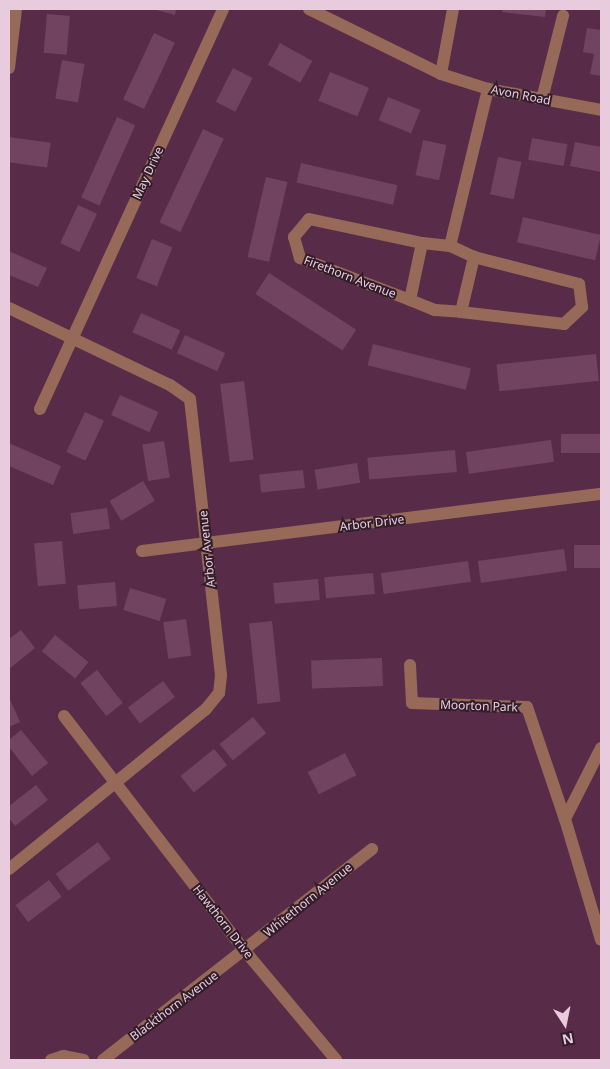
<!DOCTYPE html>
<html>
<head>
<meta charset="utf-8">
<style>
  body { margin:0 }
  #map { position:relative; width:610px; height:1069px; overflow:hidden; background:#582c48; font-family:"Noto Sans",sans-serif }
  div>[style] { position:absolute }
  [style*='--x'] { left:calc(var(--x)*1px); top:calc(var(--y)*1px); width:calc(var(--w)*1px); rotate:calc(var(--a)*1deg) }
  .building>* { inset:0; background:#714361; transform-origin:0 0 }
  .minor>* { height:12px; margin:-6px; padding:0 6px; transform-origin:6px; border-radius:6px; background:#966958 }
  span { translate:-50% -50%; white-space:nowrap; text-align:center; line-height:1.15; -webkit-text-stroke:4px #311d29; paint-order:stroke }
  .street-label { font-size:12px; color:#e8ccdd }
  .frame { position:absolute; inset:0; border:10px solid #e8ccdd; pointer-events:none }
  .north { position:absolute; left:540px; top:999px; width:50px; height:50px; -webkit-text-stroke:4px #311d29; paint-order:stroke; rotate:169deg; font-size:14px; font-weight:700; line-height:20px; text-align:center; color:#e8ccdd }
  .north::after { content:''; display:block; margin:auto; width:18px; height:22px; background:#e8ccdd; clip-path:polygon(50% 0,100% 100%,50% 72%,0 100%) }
</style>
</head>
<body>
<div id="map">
  <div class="building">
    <i style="clip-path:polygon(153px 9px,176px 9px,175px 15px)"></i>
    <i style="clip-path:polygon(503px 9px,546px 9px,545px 17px,502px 12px)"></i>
    <i style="left:47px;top:14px;width:23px;height:39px;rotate:5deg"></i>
    <i style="clip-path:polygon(587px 28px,601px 30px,601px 76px,590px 74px,594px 54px,583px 52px)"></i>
    <i style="left:154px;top:33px;width:23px;height:73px;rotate:25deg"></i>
    <i style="left:280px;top:43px;width:37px;height:25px;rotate:29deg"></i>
    <i style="left:62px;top:60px;width:23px;height:39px;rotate:10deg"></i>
    <i style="left:233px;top:68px;width:22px;height:38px;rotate:27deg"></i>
    <i style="left:330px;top:72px;width:42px;height:31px;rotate:22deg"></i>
    <i style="left:388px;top:97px;width:35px;height:25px;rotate:22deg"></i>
    <i style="left:117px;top:117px;width:20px;height:88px;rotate:24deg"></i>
    <i style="left:203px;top:129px;width:23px;height:103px;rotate:25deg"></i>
    <i style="left:9px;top:137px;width:42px;height:25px;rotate:8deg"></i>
    <i style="left:532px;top:138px;width:36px;height:22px;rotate:10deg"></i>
    <i style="left:423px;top:140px;width:24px;height:36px;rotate:12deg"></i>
    <i style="clip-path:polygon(575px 142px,601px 147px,601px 172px,570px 166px)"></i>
    <i style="left:498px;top:157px;width:24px;height:38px;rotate:12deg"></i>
    <i style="left:301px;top:163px;width:99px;height:20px;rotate:13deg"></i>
    <i style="left:266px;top:177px;width:22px;height:82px;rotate:13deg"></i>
    <i style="left:78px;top:205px;width:21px;height:42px;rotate:25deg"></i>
    <i style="left:523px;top:217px;width:80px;height:26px;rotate:13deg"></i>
    <i style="left:152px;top:239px;width:22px;height:42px;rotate:22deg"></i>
    <i style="clip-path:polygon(9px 251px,47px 268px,38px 287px,9px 275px)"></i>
    <i style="left:269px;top:273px;width:104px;height:25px;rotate:33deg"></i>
    <i style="left:141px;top:313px;width:43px;height:21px;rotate:24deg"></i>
    <i style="left:185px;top:335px;width:44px;height:20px;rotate:24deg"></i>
    <i style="left:373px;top:344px;width:101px;height:22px;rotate:14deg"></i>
    <i style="left:596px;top:354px;width:27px;height:100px;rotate:84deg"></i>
    <i style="left:244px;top:381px;width:79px;height:24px;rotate:83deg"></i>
    <i style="left:120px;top:395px;width:42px;height:22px;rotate:24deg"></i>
    <i style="left:85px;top:412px;width:21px;height:44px;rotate:25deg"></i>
    <i style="left:601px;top:434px;width:19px;height:40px;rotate:90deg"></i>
    <i style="left:551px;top:440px;width:22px;height:86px;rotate:82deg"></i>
    <i style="left:164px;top:441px;width:37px;height:22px;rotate:81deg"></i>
    <i style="clip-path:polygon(9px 443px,61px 466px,53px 485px,9px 466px)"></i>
    <i style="left:455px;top:450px;width:22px;height:88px;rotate:85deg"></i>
    <i style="left:357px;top:463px;width:20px;height:43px;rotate:81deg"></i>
    <i style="left:303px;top:470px;width:18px;height:44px;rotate:84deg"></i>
    <i style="left:143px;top:481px;width:23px;height:39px;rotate:59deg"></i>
    <i style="left:107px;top:508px;width:21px;height:37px;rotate:82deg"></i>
    <i style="left:62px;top:541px;width:43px;height:28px;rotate:85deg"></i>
    <i style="left:601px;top:545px;width:23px;height:27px;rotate:90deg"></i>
    <i style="left:564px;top:549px;width:22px;height:87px;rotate:82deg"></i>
    <i style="left:468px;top:561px;width:21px;height:88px;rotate:82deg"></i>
    <i style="left:373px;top:573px;width:21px;height:49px;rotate:85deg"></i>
    <i style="left:318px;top:579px;width:21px;height:45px;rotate:85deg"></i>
    <i style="left:115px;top:582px;width:24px;height:38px;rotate:85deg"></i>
    <i style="left:130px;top:588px;width:38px;height:23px;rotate:17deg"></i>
    <i style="left:186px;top:619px;width:37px;height:23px;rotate:82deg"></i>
    <i style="left:272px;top:621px;width:81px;height:23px;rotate:84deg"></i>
    <i style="clip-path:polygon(21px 630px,35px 648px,9px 669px,9px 639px)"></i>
    <i style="left:55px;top:635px;width:43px;height:21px;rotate:39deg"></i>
    <i style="left:382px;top:658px;width:28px;height:71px;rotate:88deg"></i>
    <i style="left:97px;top:670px;width:42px;height:21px;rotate:52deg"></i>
    <i style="left:163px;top:681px;width:20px;height:44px;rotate:53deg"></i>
    <i style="clip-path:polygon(9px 697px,20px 722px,9px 727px)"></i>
    <i style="left:253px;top:717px;width:21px;height:43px;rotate:51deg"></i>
    <i style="clip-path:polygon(21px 730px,48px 763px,32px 776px,9px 747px,9px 740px)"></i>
    <i style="left:214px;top:749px;width:21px;height:43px;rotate:51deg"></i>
    <i style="left:345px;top:753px;width:25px;height:42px;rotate:63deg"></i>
    <i style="clip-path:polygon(36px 785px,48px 800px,15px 826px,9px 818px,9px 806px)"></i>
    <i style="left:98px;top:842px;width:21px;height:53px;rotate:53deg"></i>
    <i style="left:49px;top:880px;width:21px;height:42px;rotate:53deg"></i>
  </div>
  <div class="minor">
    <i style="--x:309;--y:9;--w:147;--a:26.2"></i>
    <i style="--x:441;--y:74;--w:49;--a:17.7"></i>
    <i style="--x:488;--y:89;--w:115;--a:10.5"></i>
    <i style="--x:9;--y:68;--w:59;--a:-83.2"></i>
    <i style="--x:441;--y:74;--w:66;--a:-79.5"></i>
    <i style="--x:542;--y:99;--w:86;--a:-75.8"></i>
    <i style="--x:450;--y:246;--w:28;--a:-174"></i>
    <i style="--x:422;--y:243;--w:58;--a:101.9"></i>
    <i style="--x:410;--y:300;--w:27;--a:22"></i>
    <i style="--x:435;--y:310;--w:26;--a:4"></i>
    <i style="--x:461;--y:312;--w:57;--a:-76.7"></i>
    <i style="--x:410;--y:300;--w:118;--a:-159.1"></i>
    <i style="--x:300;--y:258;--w:22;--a:-106"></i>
    <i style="--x:294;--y:237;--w:23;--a:-50"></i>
    <i style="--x:309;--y:219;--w:116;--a:12"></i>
    <i style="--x:9;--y:308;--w:178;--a:25.6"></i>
    <i style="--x:170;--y:385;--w:24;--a:35"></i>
    <i style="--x:190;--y:399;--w:278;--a:83.6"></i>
    <i style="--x:221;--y:675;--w:18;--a:96"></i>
    <i style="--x:219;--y:693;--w:21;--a:129"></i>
    <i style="--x:206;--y:709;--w:254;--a:140.9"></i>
    <i style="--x:461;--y:312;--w:104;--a:6.6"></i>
    <i style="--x:564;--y:324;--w:25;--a:-43"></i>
    <i style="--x:582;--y:307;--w:23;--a:-97"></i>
    <i style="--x:579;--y:284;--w:108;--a:-165.6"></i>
    <i style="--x:474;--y:257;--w:26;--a:-155"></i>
    <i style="--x:450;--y:246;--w:162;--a:-76.4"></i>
    <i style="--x:40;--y:409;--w:440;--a:-65.4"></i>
    <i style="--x:142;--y:551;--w:463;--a:-7.1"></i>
    <i style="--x:410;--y:665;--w:38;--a:87"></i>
    <i style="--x:412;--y:703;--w:115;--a:2"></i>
    <i style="--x:527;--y:707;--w:118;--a:71.3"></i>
    <i style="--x:64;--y:716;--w:297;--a:52.4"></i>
    <i style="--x:245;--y:951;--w:142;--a:50.1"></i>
    <i style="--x:601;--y:748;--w:80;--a:116.9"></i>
    <i style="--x:565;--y:819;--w:126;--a:73.4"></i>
    <i style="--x:51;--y:1060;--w:13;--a:-18"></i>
    <i style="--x:63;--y:1056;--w:21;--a:11"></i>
    <i style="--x:103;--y:1060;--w:342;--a:-38.1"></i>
  </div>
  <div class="street-label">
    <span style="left:521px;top:95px;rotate:11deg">Avon Road</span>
    <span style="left:148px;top:173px;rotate:-65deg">May Drive</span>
    <span style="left:350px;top:277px;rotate:21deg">Firethorn Avenue</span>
    <span style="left:372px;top:523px;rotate:-7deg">Arbor Drive</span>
    <span style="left:207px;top:549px;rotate:-96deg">Arbor Avenue</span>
    <span style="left:479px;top:706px;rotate:2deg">Moorton Park</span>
    <span style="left:308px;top:900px;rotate:-39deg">Whitethorn Avenue</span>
    <span style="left:223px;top:922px;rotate:52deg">Hawthorn Drive</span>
    <span style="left:174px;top:1006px;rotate:-37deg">Blackthorn Avenue</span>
  </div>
  <div class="frame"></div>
  <div class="north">N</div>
</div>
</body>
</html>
